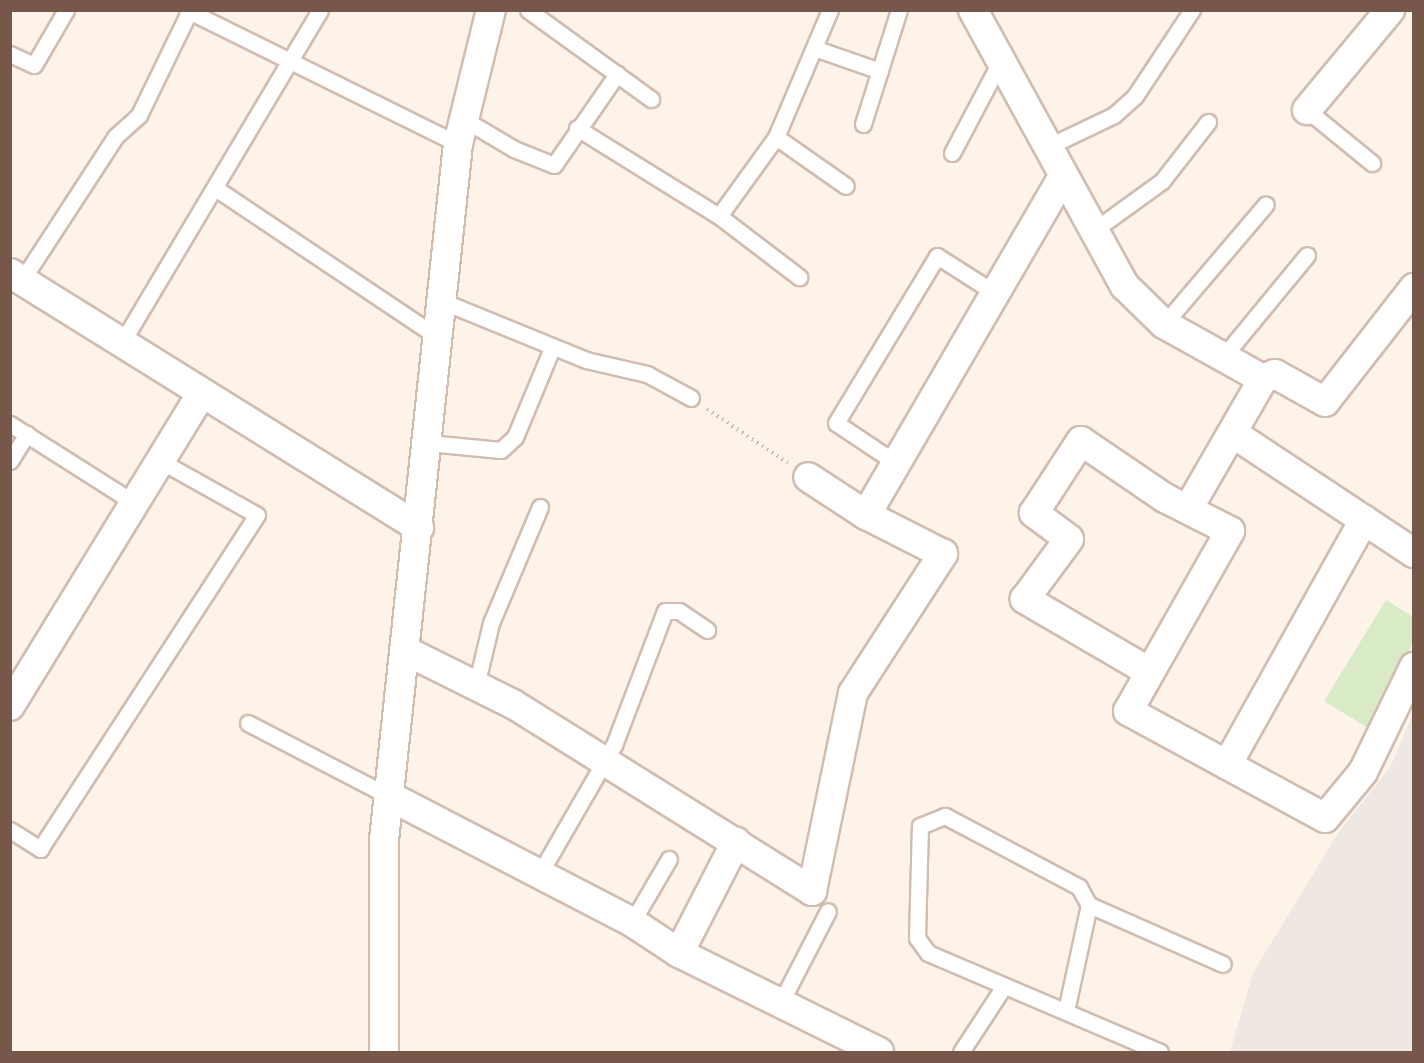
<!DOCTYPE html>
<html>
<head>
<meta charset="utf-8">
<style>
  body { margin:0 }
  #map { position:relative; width:1424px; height:1063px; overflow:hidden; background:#fdf3e9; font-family:Mulish,sans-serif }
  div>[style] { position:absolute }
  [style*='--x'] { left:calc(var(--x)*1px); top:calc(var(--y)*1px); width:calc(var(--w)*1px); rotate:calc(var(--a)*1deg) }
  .industrial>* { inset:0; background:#eee7e2 }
  .green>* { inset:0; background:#d9ebc6 }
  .path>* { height:4px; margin-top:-2px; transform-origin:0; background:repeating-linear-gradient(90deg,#d9b2a2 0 1.5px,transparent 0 6px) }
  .roads { filter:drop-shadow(2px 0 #d2bcb0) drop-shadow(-2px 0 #d2bcb0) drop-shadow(0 2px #d2bcb0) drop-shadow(0 -2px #d2bcb0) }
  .service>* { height:15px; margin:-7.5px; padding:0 7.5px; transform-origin:7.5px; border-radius:7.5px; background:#fff }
  .minor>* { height:28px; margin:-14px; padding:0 14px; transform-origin:14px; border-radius:14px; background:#fff }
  span { translate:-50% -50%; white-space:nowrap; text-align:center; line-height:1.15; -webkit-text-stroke:6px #fff8f0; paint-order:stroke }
  .frame { position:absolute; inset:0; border:12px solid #78574b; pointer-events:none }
</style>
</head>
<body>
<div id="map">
  <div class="industrial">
    <i style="clip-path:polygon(1413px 713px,1413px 1052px,1230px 1052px,1253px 973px,1338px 833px,1391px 766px)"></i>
  </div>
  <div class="green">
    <i style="clip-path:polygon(1386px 600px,1413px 617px,1413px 642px,1373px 731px,1324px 701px)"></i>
  </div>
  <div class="path">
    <i style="--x:707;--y:409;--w:97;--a:33.7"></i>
  </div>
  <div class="roads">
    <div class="service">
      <i style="--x:187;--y:10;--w:302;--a:26.3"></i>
      <i style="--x:528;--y:10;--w:152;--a:35.9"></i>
      <i style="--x:814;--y:48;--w:70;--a:19.2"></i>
      <i style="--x:10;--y:54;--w:26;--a:25"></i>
      <i style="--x:34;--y:65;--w:64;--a:-59.8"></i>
      <i style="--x:1307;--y:110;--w:84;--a:39.2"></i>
      <i style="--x:462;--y:118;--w:61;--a:30.8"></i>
      <i style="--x:514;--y:149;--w:43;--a:21.8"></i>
      <i style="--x:554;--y:165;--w:111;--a:-55.3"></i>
      <i style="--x:863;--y:124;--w:120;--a:-72.5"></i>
      <i style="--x:577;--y:128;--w:167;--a:31.8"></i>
      <i style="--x:719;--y:216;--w:101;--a:37.3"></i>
      <i style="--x:776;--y:137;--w:85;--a:35"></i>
      <i style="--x:1045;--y:148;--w:76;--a:-25.6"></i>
      <i style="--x:1114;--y:115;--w:28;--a:-42"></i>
      <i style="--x:1135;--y:96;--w:103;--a:-56.5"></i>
      <i style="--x:952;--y:153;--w:103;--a:-62.2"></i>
      <i style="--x:215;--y:188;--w:270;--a:33.8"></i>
      <i style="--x:719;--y:216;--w:97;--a:-54.2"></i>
      <i style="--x:776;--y:137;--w:138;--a:-67"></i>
      <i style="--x:1093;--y:231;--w:85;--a:-35.9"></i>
      <i style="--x:1162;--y:181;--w:75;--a:-52.1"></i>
      <i style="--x:22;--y:280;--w:172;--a:-56.9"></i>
      <i style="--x:116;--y:136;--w:31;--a:-42"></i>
      <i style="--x:139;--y:115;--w:117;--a:-64.1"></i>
      <i style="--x:444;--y:302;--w:153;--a:22.2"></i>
      <i style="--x:586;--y:360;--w:63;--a:12.9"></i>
      <i style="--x:647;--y:374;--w:50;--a:28.6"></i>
      <i style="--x:1164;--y:324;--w:157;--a:-49.6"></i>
      <i style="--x:121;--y:344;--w:389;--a:-59.2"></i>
      <i style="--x:1223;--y:357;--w:132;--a:-50.5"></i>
      <i style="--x:10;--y:424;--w:149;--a:32.4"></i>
      <i style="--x:428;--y:443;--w:73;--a:5.5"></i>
      <i style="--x:501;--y:450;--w:19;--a:-43"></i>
      <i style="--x:515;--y:437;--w:96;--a:-67.4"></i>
      <i style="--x:10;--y:461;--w:32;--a:-58"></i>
      <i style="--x:896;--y:463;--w:72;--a:-146.3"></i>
      <i style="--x:836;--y:423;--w:195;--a:-58.8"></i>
      <i style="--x:937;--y:256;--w:69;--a:32.5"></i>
      <i style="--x:476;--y:686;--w:65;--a:-76.6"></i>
      <i style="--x:491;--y:623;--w:126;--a:-67.1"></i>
      <i style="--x:248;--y:723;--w:161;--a:27.4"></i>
      <i style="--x:10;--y:830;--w:36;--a:32"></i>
      <i style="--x:40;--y:849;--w:398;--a:-57"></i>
      <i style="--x:257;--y:515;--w:109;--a:-150.8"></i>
      <i style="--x:540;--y:873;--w:148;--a:-60"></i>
      <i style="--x:614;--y:745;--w:143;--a:-69.2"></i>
      <i style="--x:665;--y:611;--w:14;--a:0"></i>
      <i style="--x:679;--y:611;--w:34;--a:34"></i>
      <i style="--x:632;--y:922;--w:73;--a:-59.6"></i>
      <i style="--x:781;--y:1002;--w:102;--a:-62.7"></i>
      <i style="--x:1066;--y:1011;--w:108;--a:-77.8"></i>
      <i style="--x:961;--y:1052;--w:79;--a:-56.9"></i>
      <i style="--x:1160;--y:1052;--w:252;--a:-156.9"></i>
      <i style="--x:928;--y:953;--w:19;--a:-126"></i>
      <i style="--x:917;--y:938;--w:112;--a:-88.5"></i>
      <i style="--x:920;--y:826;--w:27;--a:-22"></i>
      <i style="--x:945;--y:816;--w:152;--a:27.9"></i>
      <i style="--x:1079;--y:887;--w:21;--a:61"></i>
      <i style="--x:1089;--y:905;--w:146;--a:23.8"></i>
    </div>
    <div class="minor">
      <i style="--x:973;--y:10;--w:315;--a:61.2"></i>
      <i style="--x:1125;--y:286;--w:54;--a:44.3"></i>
      <i style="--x:1164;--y:324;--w:113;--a:29.1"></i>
      <i style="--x:1307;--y:110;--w:130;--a:-50.3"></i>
      <i style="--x:10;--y:273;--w:482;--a:31.9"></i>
      <i style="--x:1234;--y:434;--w:216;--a:33.5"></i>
      <i style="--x:1188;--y:509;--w:150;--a:-60"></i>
      <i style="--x:1263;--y:379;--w:13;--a:-23"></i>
      <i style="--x:1275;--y:374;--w:57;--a:29.2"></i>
      <i style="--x:1325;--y:402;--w:145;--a:-52"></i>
      <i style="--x:866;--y:515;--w:390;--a:-59.8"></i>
      <i style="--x:406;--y:651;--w:119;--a:26.4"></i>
      <i style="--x:513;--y:704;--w:353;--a:32"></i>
      <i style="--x:812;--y:891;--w:202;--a:-78.3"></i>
      <i style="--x:853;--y:693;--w:166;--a:-57.1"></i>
      <i style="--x:943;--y:554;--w:86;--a:-153.1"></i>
      <i style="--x:866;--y:515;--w:69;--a:-146.8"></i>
      <i style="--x:1148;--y:671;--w:143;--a:-149.7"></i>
      <i style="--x:1025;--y:599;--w:74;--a:-53.7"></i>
      <i style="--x:1069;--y:539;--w:44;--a:-143.4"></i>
      <i style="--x:1034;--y:513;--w:86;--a:-56.9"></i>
      <i style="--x:1081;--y:441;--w:102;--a:34.2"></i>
      <i style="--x:1165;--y:498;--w:73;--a:26.9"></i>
      <i style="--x:1230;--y:531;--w:207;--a:119.5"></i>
      <i style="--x:1128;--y:711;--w:224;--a:28.5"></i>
      <i style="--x:1325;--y:818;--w:60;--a:-50.4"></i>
      <i style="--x:1363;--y:772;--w:117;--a:-64.1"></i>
      <i style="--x:10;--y:706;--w:367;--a:-58.5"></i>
      <i style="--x:1227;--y:765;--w:281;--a:-60.8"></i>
      <i style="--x:391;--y:797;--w:271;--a:27.4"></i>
      <i style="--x:632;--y:922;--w:56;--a:33.4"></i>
      <i style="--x:679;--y:953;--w:223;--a:26.3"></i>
      <i style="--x:679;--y:953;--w:125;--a:-62.8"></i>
      <i style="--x:384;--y:1052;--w:212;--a:-90"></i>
      <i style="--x:384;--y:840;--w:700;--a:-83.93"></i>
      <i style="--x:458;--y:144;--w:138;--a:-76.2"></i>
    </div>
  </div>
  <div class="frame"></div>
</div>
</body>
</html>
